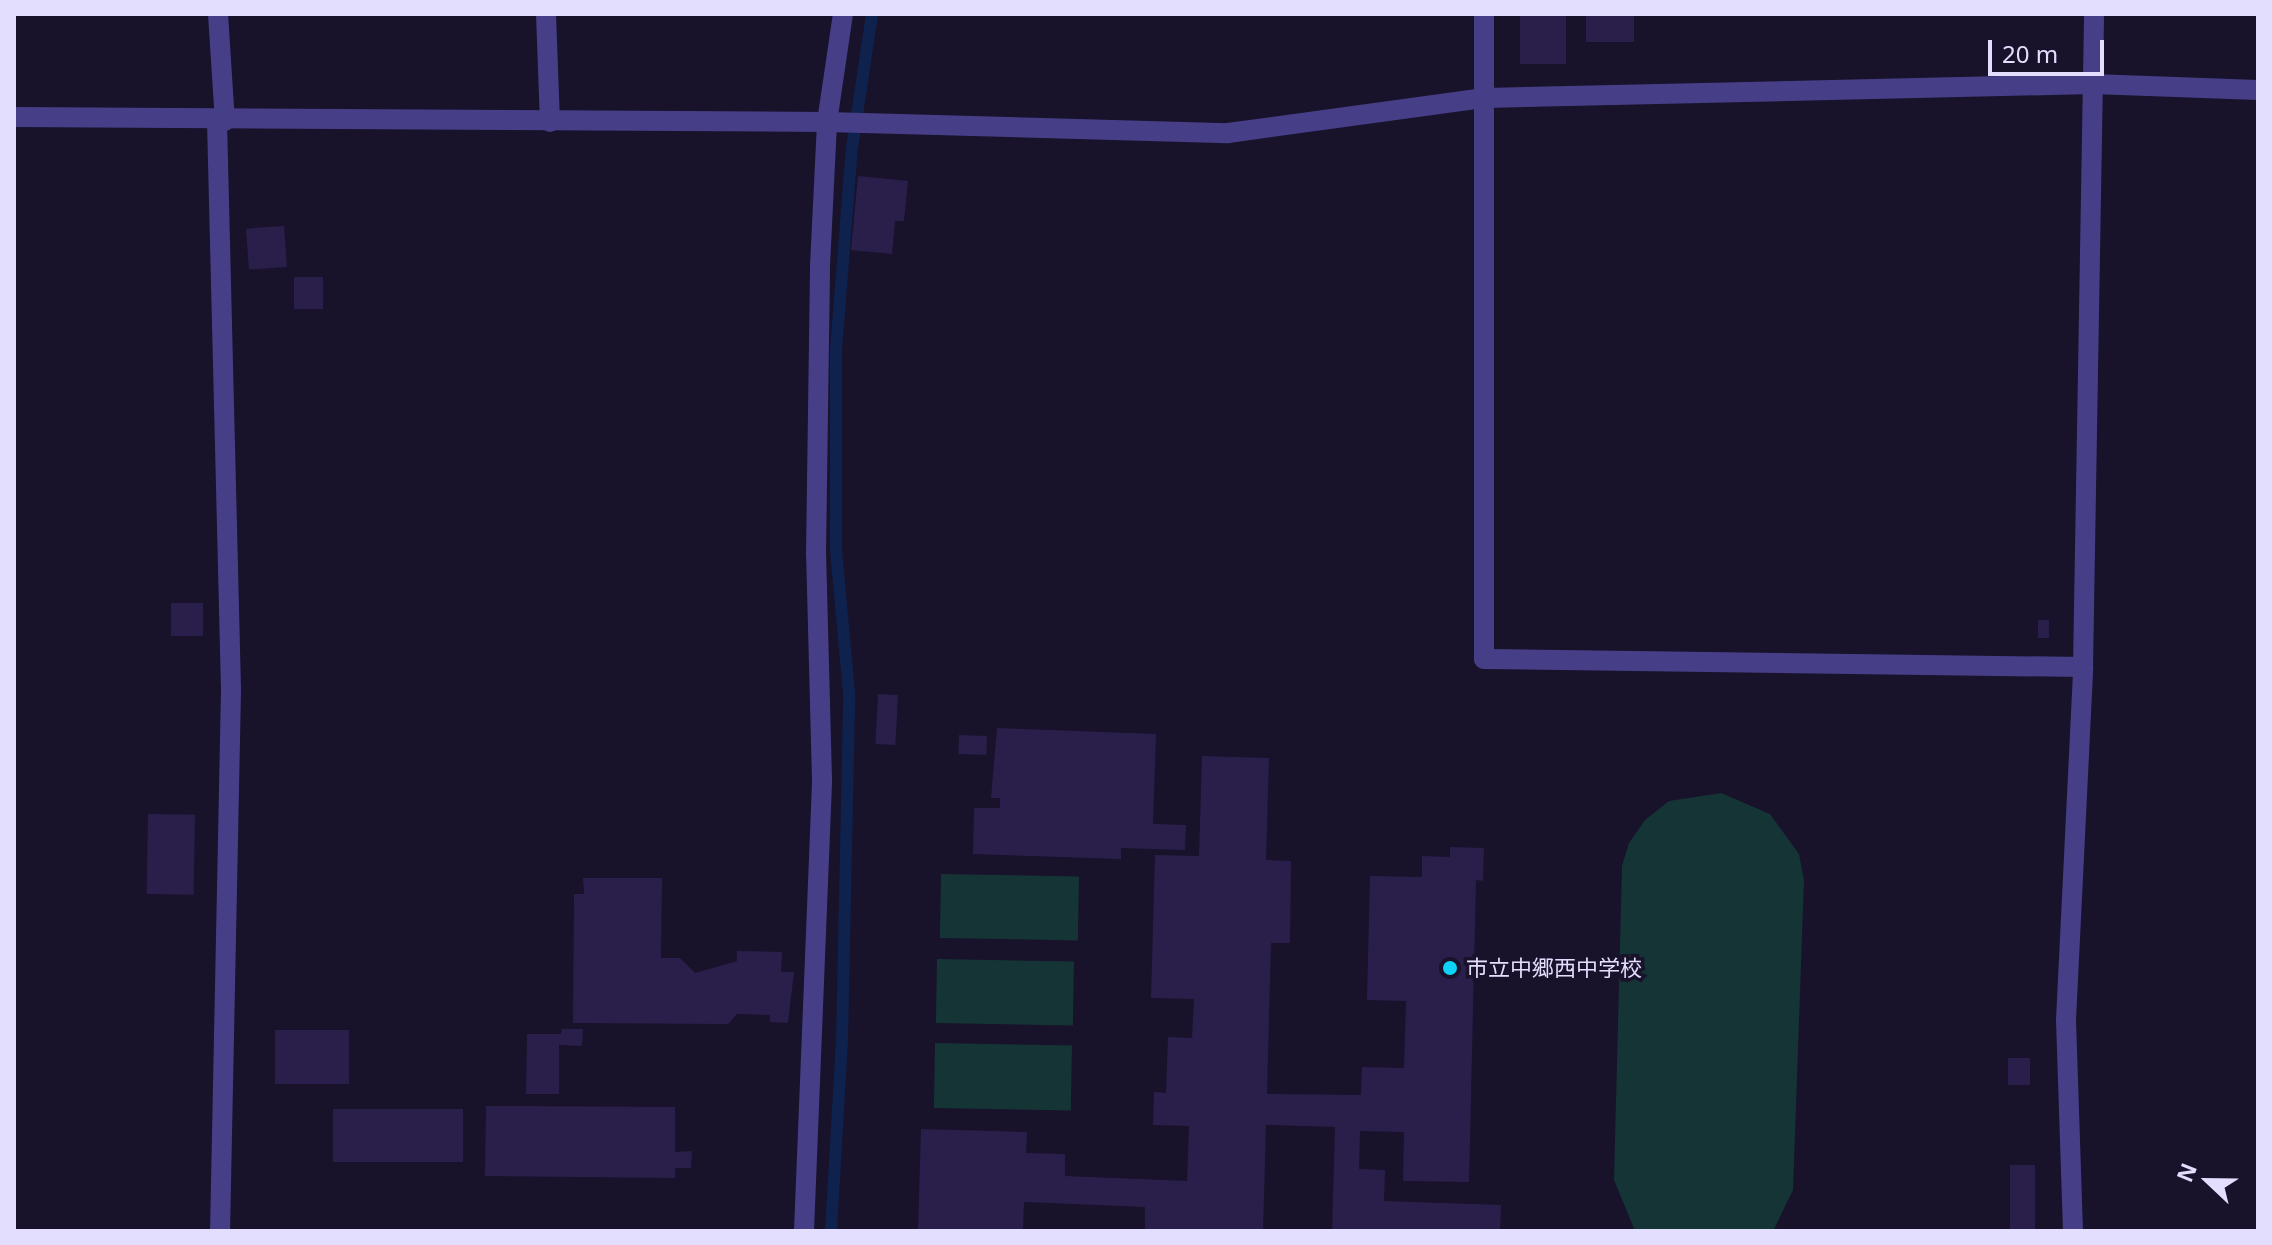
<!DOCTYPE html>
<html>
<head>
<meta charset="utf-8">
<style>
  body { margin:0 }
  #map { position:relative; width:2272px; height:1245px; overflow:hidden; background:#18122b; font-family:"Noto Sans","Noto Sans JP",sans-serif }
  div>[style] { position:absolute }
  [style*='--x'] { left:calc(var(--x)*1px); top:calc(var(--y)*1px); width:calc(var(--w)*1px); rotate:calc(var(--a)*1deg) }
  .green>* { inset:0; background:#153435; transform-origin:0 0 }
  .stream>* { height:12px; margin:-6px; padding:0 6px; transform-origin:6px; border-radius:6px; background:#0f224d }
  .building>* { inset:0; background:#2a1f4b; transform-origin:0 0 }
  .minor>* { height:20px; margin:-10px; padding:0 10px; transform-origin:10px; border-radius:10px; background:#463f88 }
  .dots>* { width:22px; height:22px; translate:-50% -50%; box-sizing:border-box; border:4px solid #18122b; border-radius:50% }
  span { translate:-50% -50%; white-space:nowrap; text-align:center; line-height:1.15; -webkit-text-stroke:7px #18122b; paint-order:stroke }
  .poi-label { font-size:22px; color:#e3ddfe }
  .left { translate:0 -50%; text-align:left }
  .frame { position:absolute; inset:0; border:16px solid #e3ddfe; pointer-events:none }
  .north { position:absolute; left:2168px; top:1141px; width:80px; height:80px; -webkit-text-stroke:6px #18122b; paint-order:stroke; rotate:292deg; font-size:22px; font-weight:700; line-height:32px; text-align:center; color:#e3ddfe }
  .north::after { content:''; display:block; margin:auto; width:28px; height:36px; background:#e3ddfe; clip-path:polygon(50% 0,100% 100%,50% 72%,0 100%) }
  .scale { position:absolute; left:1988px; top:40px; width:116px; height:36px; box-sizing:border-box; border:4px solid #e3ddfe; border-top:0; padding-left:10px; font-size:24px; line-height:28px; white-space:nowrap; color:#e3ddfe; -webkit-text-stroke:6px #18122b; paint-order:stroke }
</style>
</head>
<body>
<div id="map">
  <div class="green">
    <i style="clip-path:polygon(1721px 793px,1770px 814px,1799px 854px,1804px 880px,1793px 1190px,1773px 1231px,1635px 1231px,1614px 1180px,1622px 866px,1629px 843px,1645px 820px,1669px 801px)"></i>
    <i style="left:941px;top:874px;width:138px;height:64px;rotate:1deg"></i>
    <i style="left:937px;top:959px;width:137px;height:64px;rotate:1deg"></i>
    <i style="left:935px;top:1043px;width:137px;height:65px;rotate:1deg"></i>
  </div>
  <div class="stream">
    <i style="--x:831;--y:1231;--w:190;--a:-86.7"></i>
    <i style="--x:842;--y:1041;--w:348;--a:-88.8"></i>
    <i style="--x:849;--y:693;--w:144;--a:-95.2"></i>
    <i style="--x:836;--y:550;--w:200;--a:-90"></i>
    <i style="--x:836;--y:350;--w:203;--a:-85.5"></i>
    <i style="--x:852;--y:148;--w:135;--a:-81.5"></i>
  </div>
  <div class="building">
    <i style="left:1520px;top:14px;width:46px;height:50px"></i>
    <i style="left:1586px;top:14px;width:48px;height:28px"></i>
    <i style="clip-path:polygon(858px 176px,908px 181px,904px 221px,895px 221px,892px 254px,851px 250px)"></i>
    <i style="left:284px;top:226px;width:41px;height:38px;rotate:86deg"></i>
    <i style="left:294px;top:277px;width:29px;height:32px"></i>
    <i style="left:203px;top:603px;width:33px;height:32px;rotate:90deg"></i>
    <i style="left:2038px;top:620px;width:11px;height:18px"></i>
    <i style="left:878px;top:694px;width:20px;height:50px;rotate:3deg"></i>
    <i style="clip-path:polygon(997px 728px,1156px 734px,1153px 824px,1186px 825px,1185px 850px,1121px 848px,1121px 859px,973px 854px,974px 808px,1000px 808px,1000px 798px,991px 798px)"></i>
    <i style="left:959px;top:735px;width:28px;height:19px;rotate:2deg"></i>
    <i style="clip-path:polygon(1202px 756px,1269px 758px,1266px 860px,1291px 861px,1290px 943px,1271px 943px,1267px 1094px,1361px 1095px,1362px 1067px,1404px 1068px,1406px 1001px,1367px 1000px,1370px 876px,1422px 877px,1422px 856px,1450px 857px,1450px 847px,1484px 848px,1483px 881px,1476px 880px,1469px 1182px,1403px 1181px,1404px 1132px,1360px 1131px,1359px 1169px,1385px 1170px,1384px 1201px,1501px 1205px,1500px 1231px,1332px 1231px,1335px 1127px,1266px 1125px,1263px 1231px,1145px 1231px,1145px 1207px,1024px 1202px,1023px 1231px,918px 1231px,921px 1129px,1027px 1132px,1026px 1153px,1065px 1154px,1065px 1176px,1187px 1181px,1189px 1126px,1153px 1125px,1154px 1092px,1166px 1093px,1168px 1037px,1192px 1038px,1194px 999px,1151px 998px,1155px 855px,1199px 856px)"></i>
    <i style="left:148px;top:814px;width:47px;height:80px;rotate:1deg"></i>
    <i style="clip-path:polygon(583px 878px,662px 878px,661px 958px,680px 958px,695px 973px,737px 961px,737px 951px,782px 952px,781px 972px,794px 972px,788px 1023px,770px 1022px,770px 1015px,737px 1014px,728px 1024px,573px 1023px,574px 894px,584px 894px)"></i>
    <i style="clip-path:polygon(562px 1029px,583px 1029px,582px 1046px,559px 1045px,559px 1094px,526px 1094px,527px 1034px,561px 1034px)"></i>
    <i style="left:275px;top:1030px;width:74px;height:54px"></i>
    <i style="left:2008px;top:1058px;width:22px;height:27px"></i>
    <i style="clip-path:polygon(486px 1106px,675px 1107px,675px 1152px,692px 1151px,691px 1168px,675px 1168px,675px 1178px,485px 1176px)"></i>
    <i style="left:333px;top:1109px;width:130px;height:53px"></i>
    <i style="left:2010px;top:1165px;width:25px;height:66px"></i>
  </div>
  <div class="minor">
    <i style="--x:218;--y:14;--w:107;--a:86.3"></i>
    <i style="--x:546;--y:14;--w:108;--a:87.9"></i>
    <i style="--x:1484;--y:14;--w:645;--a:90"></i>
    <i style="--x:1484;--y:659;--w:599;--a:0.77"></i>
    <i style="--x:14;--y:117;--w:813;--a:0.35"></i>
    <i style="--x:827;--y:122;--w:401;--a:1.6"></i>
    <i style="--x:1228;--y:133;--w:259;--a:-7.8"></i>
    <i style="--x:1485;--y:98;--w:608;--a:-1.32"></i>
    <i style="--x:2093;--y:84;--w:165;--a:2.1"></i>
    <i style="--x:217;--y:121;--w:569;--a:88.59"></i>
    <i style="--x:231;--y:690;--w:541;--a:91.16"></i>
    <i style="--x:804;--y:1231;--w:451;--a:-87.7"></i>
    <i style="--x:822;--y:780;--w:225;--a:-91.5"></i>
    <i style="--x:816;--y:555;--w:289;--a:-89.2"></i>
    <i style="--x:820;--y:266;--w:144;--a:-87.2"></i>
    <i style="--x:827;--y:122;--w:109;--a:-81.6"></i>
    <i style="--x:2073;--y:1231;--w:211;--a:-91.9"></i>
    <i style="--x:2066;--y:1020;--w:353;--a:-87.2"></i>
    <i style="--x:2083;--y:667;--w:653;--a:-89.03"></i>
  </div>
  <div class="dots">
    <i style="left:1450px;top:968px;background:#0fd2f8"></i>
  </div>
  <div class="poi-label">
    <span class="left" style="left:1466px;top:968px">市立中郷西中学校</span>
  </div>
  <div class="frame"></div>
  <div class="north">N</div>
  <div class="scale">20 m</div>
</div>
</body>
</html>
